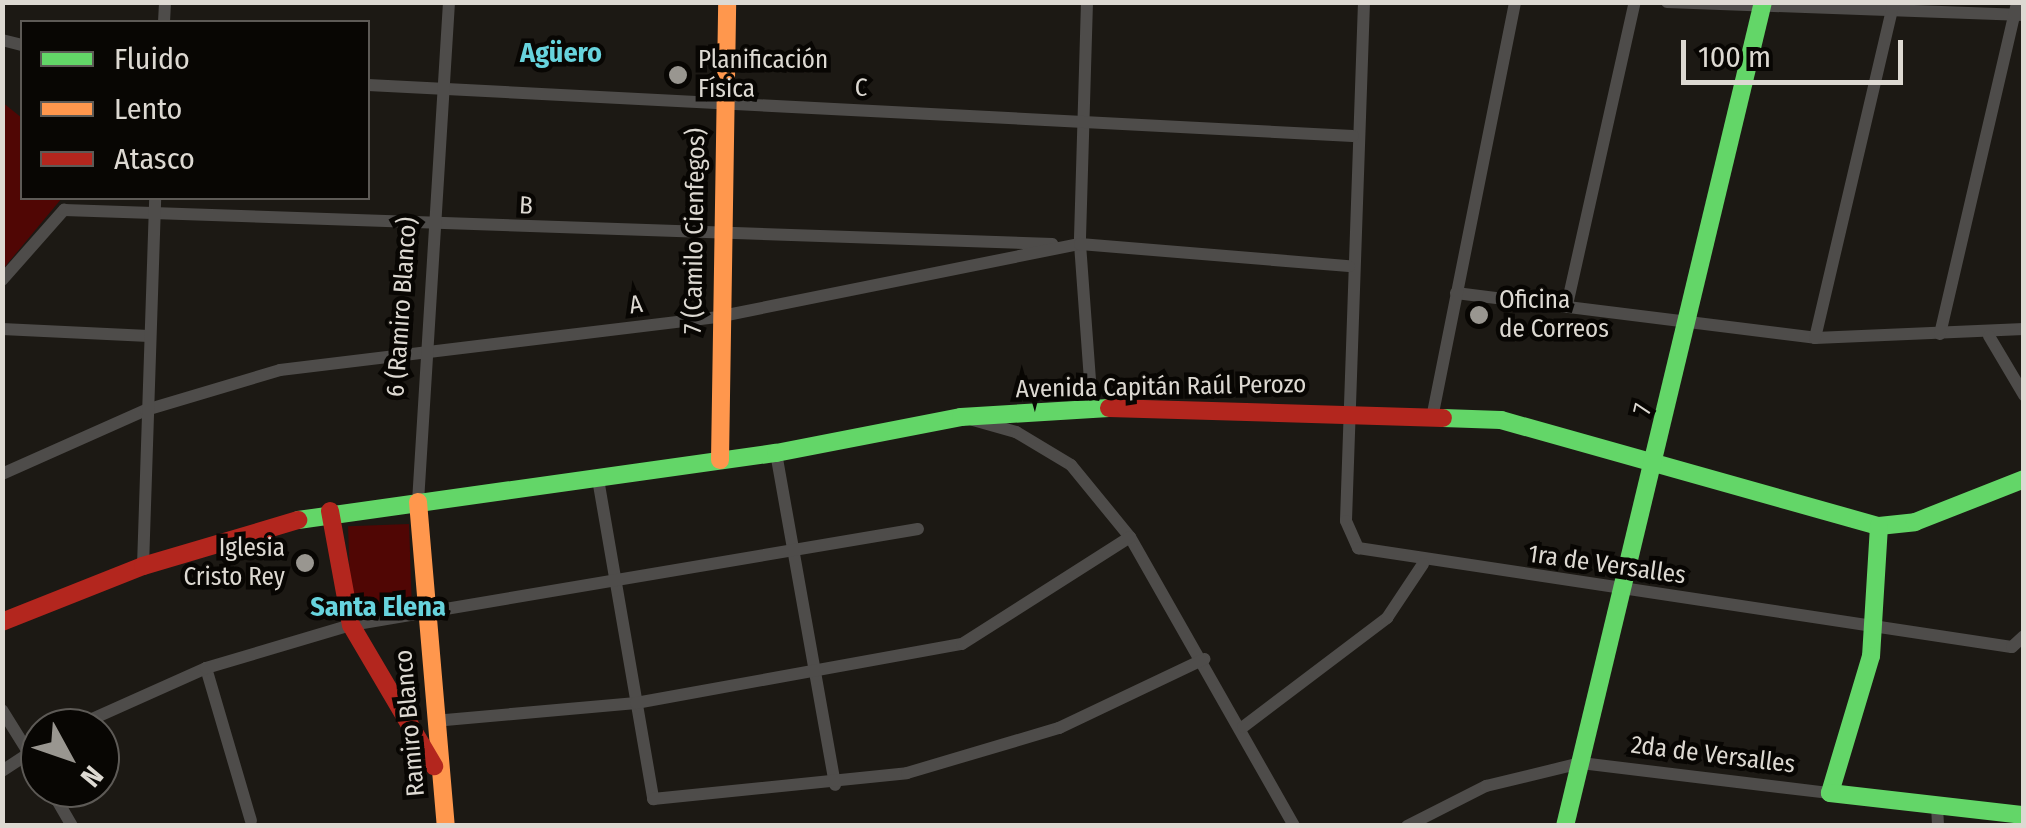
<!DOCTYPE html>
<html>
<head>
<meta charset="utf-8">
<style>
  body { margin:0 }
  #map { position:relative; width:2026px; height:828px; overflow:hidden; background:#1c1914; font-family:"Fira Sans Condensed",sans-serif }
  div>[style] { position:absolute }
  [style*='--x'] { left:calc(var(--x)*1px); top:calc(var(--y)*1px); width:calc(var(--w)*1px); rotate:calc(var(--a)*1deg) }
  .green>* { inset:0; background:#500604; transform-origin:0 0 }
  .stream>* { height:5px; margin:-2.5px; padding:0 2.5px; transform-origin:2.5px; border-radius:2.5px; background:#436213 }
  .street>* { height:12px; margin:-6px; padding:0 6px; transform-origin:6px; border-radius:6px; background:#4e4c4a }
  .fast>* { height:18px; margin:-9px; padding:0 9px; transform-origin:9px; border-radius:9px; background:#63d668 }
  .slow>* { height:18px; margin:-9px; padding:0 9px; transform-origin:9px; border-radius:9px; background:#ff974d }
  .jam>* { height:18px; margin:-9px; padding:0 9px; transform-origin:9px; border-radius:9px; background:#b3261e }
  .dots>* { width:28px; height:28px; translate:-50% -50%; box-sizing:border-box; border:5px solid #080603; border-radius:50% }
  span { translate:-50% -50%; white-space:nowrap; text-align:center; line-height:1.15; -webkit-text-stroke:9px #080603; paint-order:stroke }
  .poi-label { font-size:25px; color:#ddd9d2 }
  .left { translate:0 -50%; text-align:left }
  .right { translate:-100% -50%; text-align:right }
  .street-label { font-size:25px; color:#ddd9d2 }
  .neighbourhood-label { font-size:28px; color:#67d3dd; font-weight:700 }
  .frame { position:absolute; inset:0; border:5px solid #ddd9d2; pointer-events:none }
  .legend { position:absolute; left:20px; top:20px; width:350px; height:180px; box-sizing:border-box; background:#080603; border:2px solid #5d5a56; margin:0; padding:12px 18px; list-style:none; font-size:30px; color:#ddd9d2 }
  .legend li { display:flex; align-items:center; gap:20px; height:50px }
  .legend b { width:50px; border:2px solid #5d5a56 }
  .north { position:absolute; left:20px; top:708px; width:100px; height:100px; box-sizing:border-box; background:#080603; border:2px solid #5d5a56; border-radius:50%; rotate:130deg; font-size:28px; font-weight:700; line-height:40px; text-align:center; color:#ddd9d2 }
  .north::after { content:''; display:block; margin:auto; width:35px; height:45px; background:#999690; clip-path:polygon(50% 0,100% 100%,50% 72%,0 100%) }
  .scale { position:absolute; left:1681px; top:40px; width:222px; height:45px; box-sizing:border-box; border:5px solid #ddd9d2; border-top:0; padding-left:12px; font-size:30px; line-height:35px; white-space:nowrap; color:#ddd9d2; -webkit-text-stroke:8px #080603; paint-order:stroke }
</style>
</head>
<body>
<div id="map">
  <div class="green">
    <i style="clip-path:polygon(2px 102px,22px 118px,22px 198px,62px 198px,3px 269px)"></i>
    <i style="left:409px;top:524px;width:81px;height:61px;rotate:88deg"></i>
  </div>
  <div class="stream">
    <i style="--x:689;--y:826;--w:30;--a:0"></i>
    <i style="--x:761;--y:826;--w:1;--a:0"></i>
  </div>
  <div class="street">
    <i style="--x:1087;--y:2;--w:242;--a:91.7"></i>
    <i style="--x:1080;--y:244;--w:164;--a:85.8"></i>
    <i style="--x:1364;--y:2;--w:519;--a:91.99"></i>
    <i style="--x:1346;--y:521;--w:30;--a:66"></i>
    <i style="--x:1358;--y:548;--w:661;--a:8.61"></i>
    <i style="--x:2012;--y:647;--w:16;--a:-43"></i>
    <i style="--x:1667;--y:2;--w:357;--a:2.1"></i>
    <i style="--x:164;--y:22;--w:20;--a:-87"></i>
    <i style="--x:2;--y:40;--w:21;--a:14"></i>
    <i style="--x:368;--y:85;--w:986;--a:2.96"></i>
    <i style="--x:2;--y:280;--w:94;--a:-48.5"></i>
    <i style="--x:64;--y:210;--w:989;--a:1.97"></i>
    <i style="--x:1456;--y:293;--w:362;--a:7.1"></i>
    <i style="--x:1815;--y:338;--w:209;--a:-2.5"></i>
    <i style="--x:1567;--y:305;--w:311;--a:-77.4"></i>
    <i style="--x:2;--y:329;--w:147;--a:2.7"></i>
    <i style="--x:1940;--y:334;--w:341;--a:-76.9"></i>
    <i style="--x:1989;--y:336;--w:69;--a:59.3"></i>
    <i style="--x:1815;--y:338;--w:345;--a:-76.8"></i>
    <i style="--x:1433;--y:413;--w:419;--a:-78.7"></i>
    <i style="--x:973;--y:420;--w:45;--a:15.6"></i>
    <i style="--x:1016;--y:432;--w:64;--a:31"></i>
    <i style="--x:1071;--y:465;--w:93;--a:50.7"></i>
    <i style="--x:1130;--y:537;--w:332;--a:60.4"></i>
    <i style="--x:776;--y:453;--w:337;--a:79.9"></i>
    <i style="--x:2;--y:474;--w:158;--a:-24"></i>
    <i style="--x:146;--y:410;--w:140;--a:-16.6"></i>
    <i style="--x:280;--y:370;--w:440;--a:-6.9"></i>
    <i style="--x:717;--y:317;--w:370;--a:-11.4"></i>
    <i style="--x:1080;--y:244;--w:270;--a:4.7"></i>
    <i style="--x:598;--y:479;--w:325;--a:80.2"></i>
    <i style="--x:653;--y:799;--w:255;--a:-5.8"></i>
    <i style="--x:907;--y:773;--w:159;--a:-16.5"></i>
    <i style="--x:1059;--y:728;--w:161;--a:-25.4"></i>
    <i style="--x:418;--y:502;--w:501;--a:-86.45"></i>
    <i style="--x:143;--y:566;--w:368;--a:-88.1"></i>
    <i style="--x:206;--y:668;--w:159;--a:73.6"></i>
    <i style="--x:2;--y:710;--w:72;--a:58.1"></i>
    <i style="--x:434;--y:721;--w:203;--a:-5.1"></i>
    <i style="--x:636;--y:703;--w:331;--a:-10.3"></i>
    <i style="--x:962;--y:644;--w:199;--a:-32.5"></i>
    <i style="--x:1243;--y:727;--w:181;--a:-37.1"></i>
    <i style="--x:1387;--y:618;--w:65;--a:-56.3"></i>
    <i style="--x:72;--y:728;--w:147;--a:-24.1"></i>
    <i style="--x:206;--y:668;--w:151;--a:-16.5"></i>
    <i style="--x:351;--y:625;--w:575;--a:-9.61"></i>
    <i style="--x:2;--y:771;--w:45;--a:-33.3"></i>
    <i style="--x:50;--y:788;--w:44;--a:59.9"></i>
    <i style="--x:1937;--y:806;--w:20;--a:87"></i>
    <i style="--x:1407;--y:826;--w:89;--a:-26.9"></i>
    <i style="--x:1486;--y:786;--w:98;--a:-13.6"></i>
    <i style="--x:1581;--y:763;--w:251;--a:6.9"></i>
  </div>
  <div class="fast">
    <i style="--x:1443;--y:418;--w:58;--a:2"></i>
    <i style="--x:1501;--y:420;--w:393;--a:15.7"></i>
    <i style="--x:1879;--y:526;--w:36;--a:-6"></i>
    <i style="--x:1915;--y:522;--w:117;--a:-21.5"></i>
    <i style="--x:298;--y:520;--w:483;--a:-8"></i>
    <i style="--x:776;--y:453;--w:188;--a:-11"></i>
    <i style="--x:961;--y:417;--w:148;--a:-3.5"></i>
    <i style="--x:1879;--y:526;--w:130;--a:93.5"></i>
    <i style="--x:1871;--y:656;--w:143;--a:106.7"></i>
    <i style="--x:1830;--y:793;--w:195;--a:6.5"></i>
    <i style="--x:1565;--y:826;--w:847;--a:-76.49"></i>
  </div>
  <div class="slow">
    <i style="--x:720;--y:460;--w:458;--a:-89.1"></i>
    <i style="--x:418;--y:502;--w:325;--a:85.1"></i>
  </div>
  <div class="jam">
    <i style="--x:1109;--y:408;--w:334;--a:1.7"></i>
    <i style="--x:330;--y:511;--w:116;--a:79.6"></i>
    <i style="--x:351;--y:625;--w:164;--a:59.5"></i>
    <i style="--x:2;--y:622;--w:152;--a:-21.7"></i>
    <i style="--x:143;--y:566;--w:162;--a:-16.5"></i>
  </div>
  <div class="dots">
    <i style="left:678px;top:75px;background:#999690"></i>
    <i style="left:1479px;top:315px;background:#999690"></i>
    <i style="left:305px;top:563px;background:#999690"></i>
  </div>
  <div class="poi-label">
    <span class="left" style="left:698px;top:75px">Planificación<br>Física</span>
    <span class="left" style="left:1499px;top:315px">Oficina<br>de Correos</span>
    <span class="right" style="left:285px;top:563px">Iglesia<br>Cristo Rey</span>
  </div>
  <div class="street-label">
    <span style="left:861px;top:88px;rotate:2deg">C</span>
    <span style="left:526px;top:206px;rotate:3deg">B</span>
    <span style="left:695px;top:231px;rotate:-89deg">7 (Camilo Cienfegos)</span>
    <span style="left:636px;top:305px;rotate:-8deg">A</span>
    <span style="left:402px;top:307px;rotate:-86deg">6 (Ramiro Blanco)</span>
    <span style="left:1161px;top:387px;rotate:-1deg">Avenida Capitán Raúl Perozo</span>
    <span style="left:1643px;top:409px;rotate:-77deg">7</span>
    <span style="left:1607px;top:565px;rotate:8deg">1ra de Versalles</span>
    <span style="left:410px;top:723px;rotate:-95deg">Ramiro Blanco</span>
    <span style="left:1713px;top:755px;rotate:7deg">2da de Versalles</span>
  </div>
  <div class="neighbourhood-label">
    <span style="left:561px;top:53px">Agüero</span>
    <span style="left:378px;top:607px">Santa Elena</span>
  </div>
  <div class="frame"></div>
  <ul class="legend">
  <li><b style="height:12px;background:#63d668"></b>Fluido</li>
  <li><b style="height:12px;background:#ff974d"></b>Lento</li>
  <li><b style="height:12px;background:#b3261e"></b>Atasco</li>
  </ul>
  <div class="north">N</div>
  <div class="scale">100 m</div>
</div>
</body>
</html>
